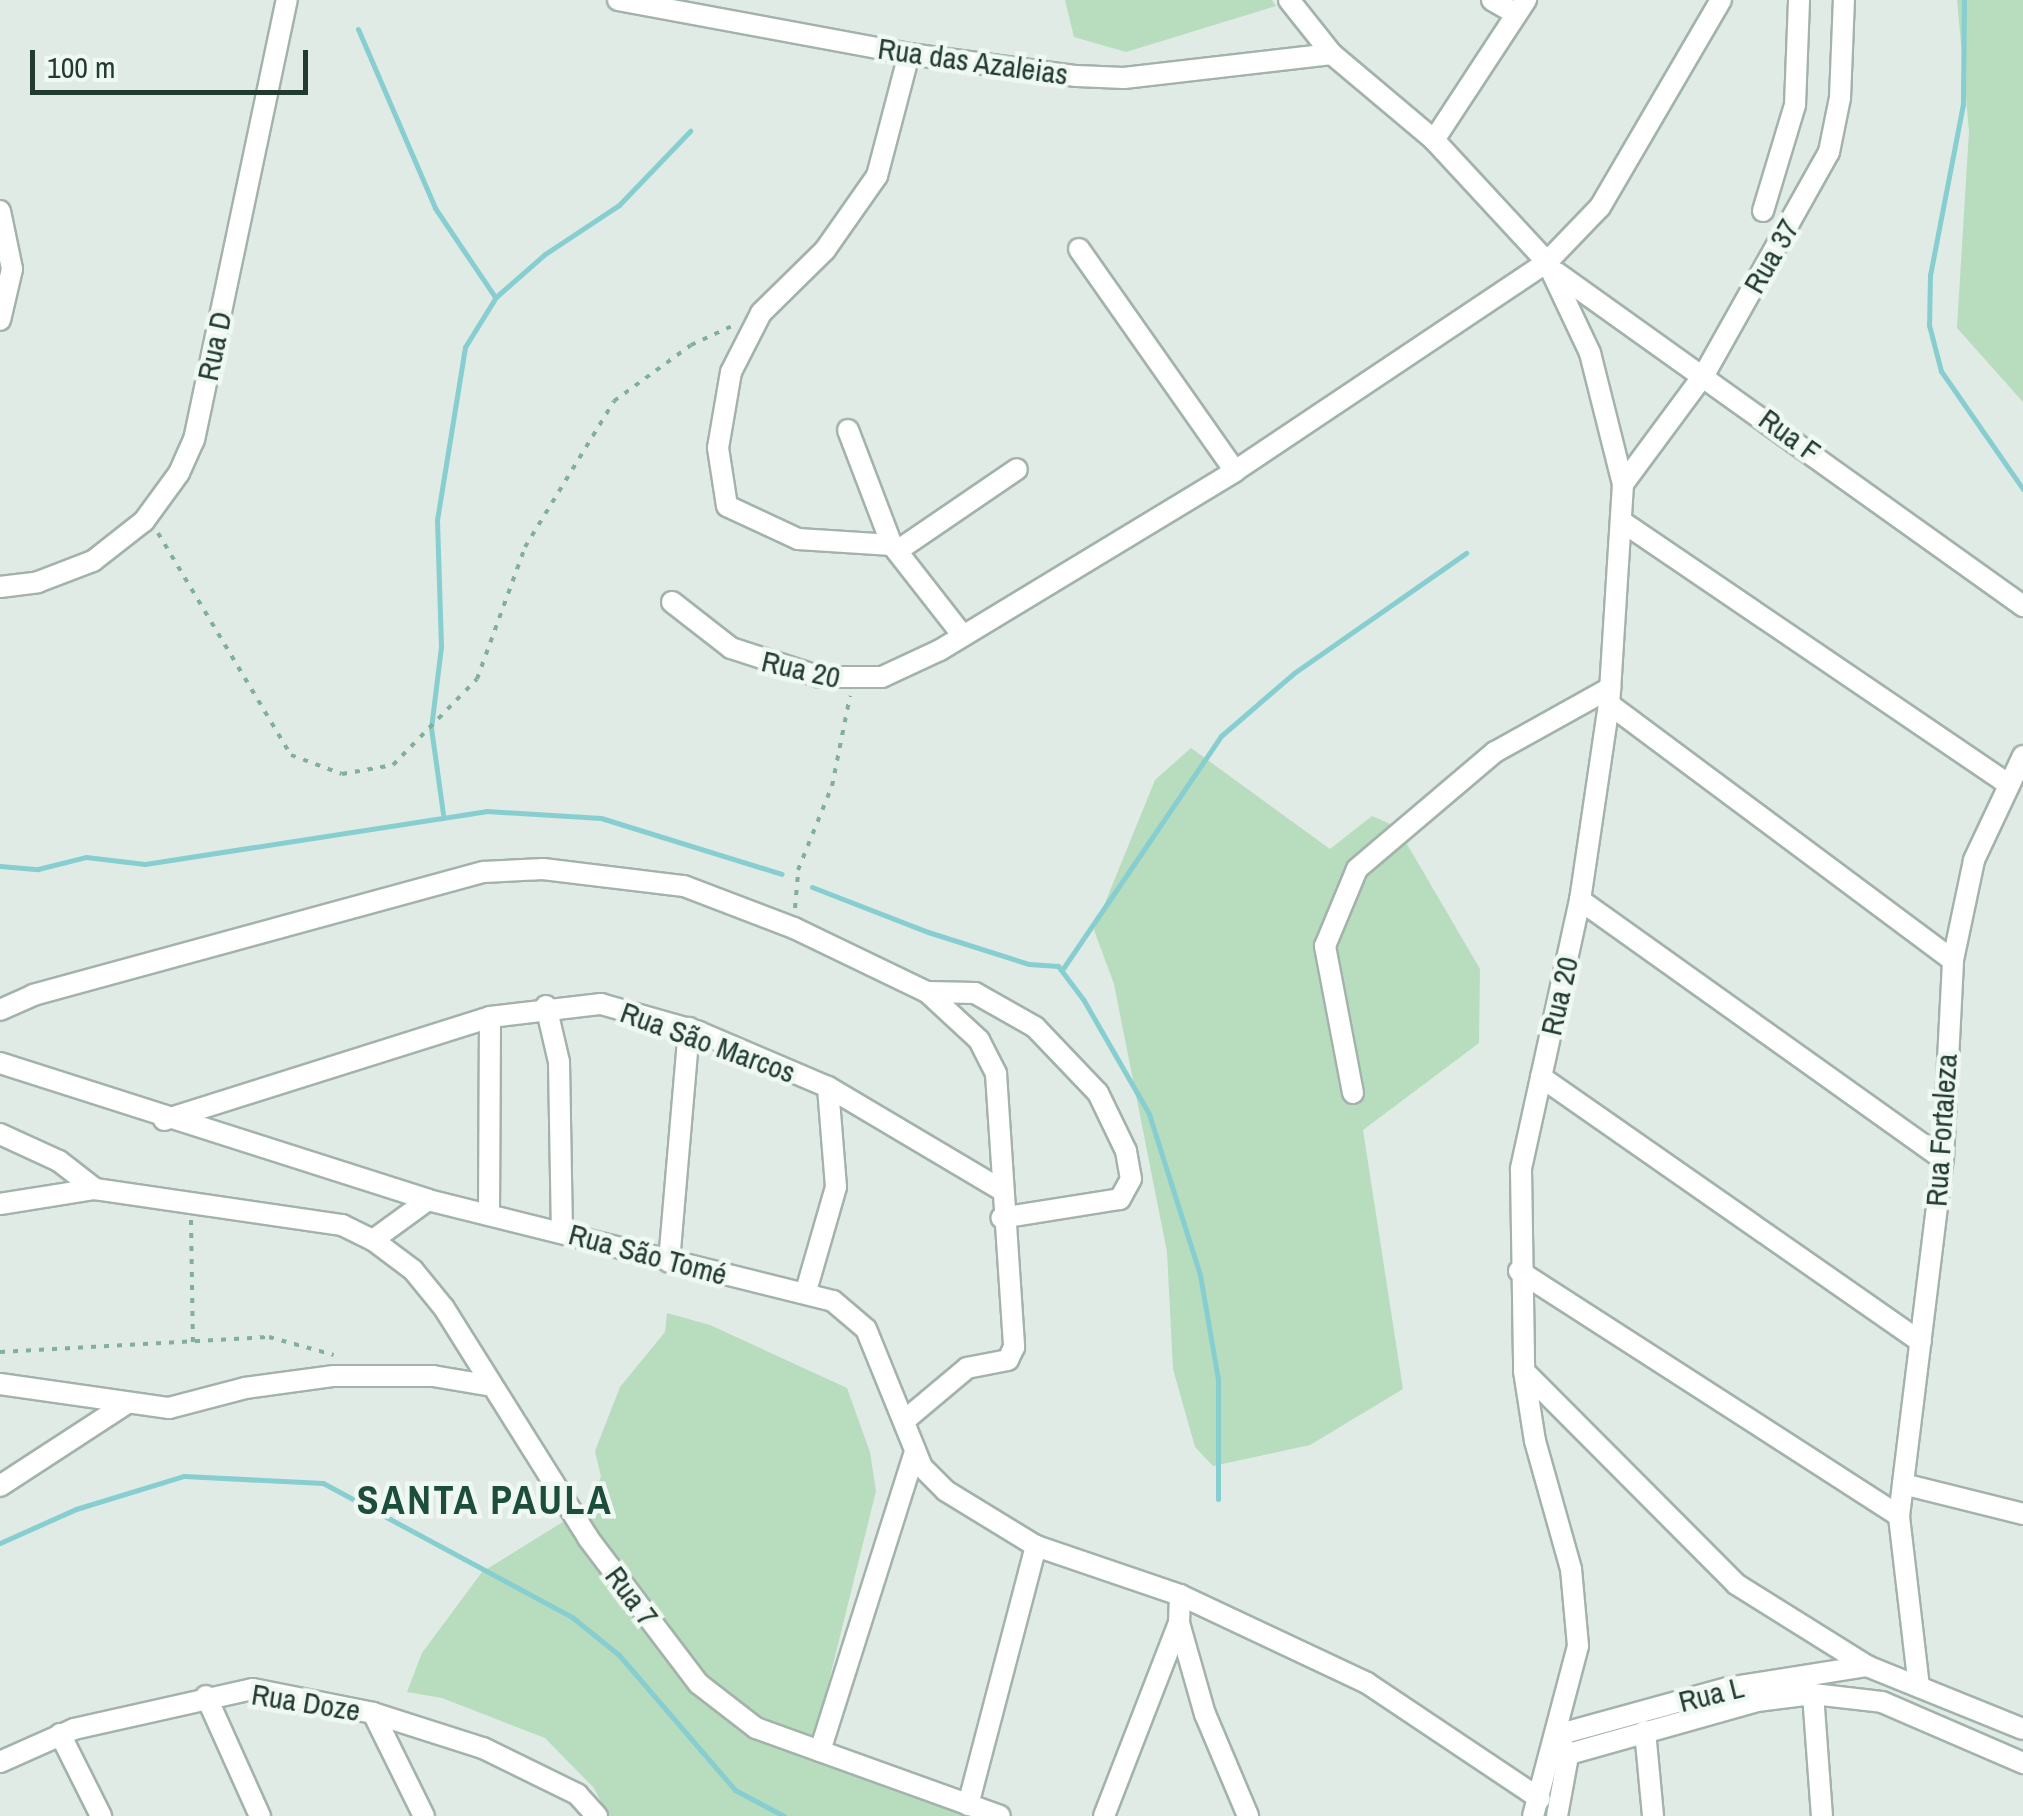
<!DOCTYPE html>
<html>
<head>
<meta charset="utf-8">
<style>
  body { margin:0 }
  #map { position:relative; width:2023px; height:1816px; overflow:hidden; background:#e0ebe5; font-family:"Archivo Narrow",sans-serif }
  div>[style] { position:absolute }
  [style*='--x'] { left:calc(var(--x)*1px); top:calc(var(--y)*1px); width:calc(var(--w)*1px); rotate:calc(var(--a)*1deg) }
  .green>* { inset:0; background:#b8dcbe }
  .stream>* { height:5px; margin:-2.5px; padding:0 2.5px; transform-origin:2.5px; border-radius:2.5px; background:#87ced1 }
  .path>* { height:4px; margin-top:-2px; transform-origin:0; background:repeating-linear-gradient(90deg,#80af9a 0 5px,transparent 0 13px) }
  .roads { filter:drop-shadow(2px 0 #a3b3ab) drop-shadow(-2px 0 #a3b3ab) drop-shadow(0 2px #a3b3ab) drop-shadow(0 -2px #a3b3ab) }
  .minor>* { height:20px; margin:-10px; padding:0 10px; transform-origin:10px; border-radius:10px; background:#fff }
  span { translate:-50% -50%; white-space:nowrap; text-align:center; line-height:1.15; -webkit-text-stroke:9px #f0f8f3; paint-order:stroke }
  .street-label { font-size:30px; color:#213b31 }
  .district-label { font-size:40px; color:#1d4d3b; font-weight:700; letter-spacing:2.5px }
  .scale { position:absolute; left:30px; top:50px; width:278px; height:45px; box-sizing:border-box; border:5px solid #213b31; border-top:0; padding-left:12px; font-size:30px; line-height:35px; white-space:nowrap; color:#213b31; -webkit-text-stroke:8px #f0f8f3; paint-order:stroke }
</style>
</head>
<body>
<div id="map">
  <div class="green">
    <i style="clip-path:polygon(1065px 0,1272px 0,1276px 6px,1126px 52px,1074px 37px)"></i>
    <i style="clip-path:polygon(1957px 0,2023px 0,2023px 402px,1957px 328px,1969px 131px)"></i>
    <i style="clip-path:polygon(1191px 748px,1330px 849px,1372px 816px,1397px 827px,1480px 969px,1479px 1043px,1363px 1130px,1403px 1389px,1310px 1445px,1213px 1466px,1195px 1447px,1173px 1369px,1167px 1252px,1114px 984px,1094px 930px,1155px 780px)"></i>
    <i style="clip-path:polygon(667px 1313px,710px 1325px,847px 1388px,870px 1452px,876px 1491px,814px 1741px,996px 1816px,608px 1816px,594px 1788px,545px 1738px,442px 1698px,407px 1692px,422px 1653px,482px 1572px,587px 1507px,601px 1477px,595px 1451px,620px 1387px,665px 1332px)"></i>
  </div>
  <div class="stream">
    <i style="--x:1964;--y:0;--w:104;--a:90.6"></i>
    <i style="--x:1963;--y:104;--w:174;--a:100.9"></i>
    <i style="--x:1930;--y:275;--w:50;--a:91.1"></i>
    <i style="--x:1929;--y:325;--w:48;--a:75.4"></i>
    <i style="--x:1941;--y:371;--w:144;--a:55.2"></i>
    <i style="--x:358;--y:29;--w:195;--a:66.7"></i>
    <i style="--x:435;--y:208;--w:107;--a:56"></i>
    <i style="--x:443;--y:814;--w:87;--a:-97.9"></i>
    <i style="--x:431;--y:728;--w:82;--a:-83"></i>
    <i style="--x:441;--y:647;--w:127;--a:-91.8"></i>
    <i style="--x:437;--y:520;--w:175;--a:-80.8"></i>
    <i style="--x:465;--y:347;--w:59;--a:-58.2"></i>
    <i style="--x:496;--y:297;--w:65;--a:-41.3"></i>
    <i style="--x:545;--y:254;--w:89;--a:-33.5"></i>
    <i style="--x:619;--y:205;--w:103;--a:-46.2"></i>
    <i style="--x:0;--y:866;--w:38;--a:5"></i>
    <i style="--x:38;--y:869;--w:49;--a:-14"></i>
    <i style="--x:86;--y:857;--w:59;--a:6.8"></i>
    <i style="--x:145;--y:864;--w:345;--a:-8.8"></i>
    <i style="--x:486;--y:811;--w:115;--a:3.5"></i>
    <i style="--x:601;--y:818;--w:189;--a:17.2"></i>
    <i style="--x:812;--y:887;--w:124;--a:21.2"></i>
    <i style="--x:928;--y:932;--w:106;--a:17.6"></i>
    <i style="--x:1029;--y:964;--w:29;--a:4"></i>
    <i style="--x:1058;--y:966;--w:41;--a:52.9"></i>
    <i style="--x:1083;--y:999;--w:133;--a:60.1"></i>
    <i style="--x:1149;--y:1114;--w:169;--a:72.4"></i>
    <i style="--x:1200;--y:1275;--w:106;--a:80.2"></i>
    <i style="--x:1218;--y:1379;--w:120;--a:90"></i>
    <i style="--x:1062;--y:970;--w:283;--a:-55.8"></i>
    <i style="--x:1221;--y:736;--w:96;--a:-40.8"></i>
    <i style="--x:1294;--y:673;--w:210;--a:-34.9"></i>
    <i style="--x:0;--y:1543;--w:83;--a:-24.1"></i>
    <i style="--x:76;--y:1509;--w:113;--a:-17"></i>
    <i style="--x:184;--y:1476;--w:139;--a:2.9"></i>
    <i style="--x:323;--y:1483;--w:283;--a:28.3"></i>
    <i style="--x:572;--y:1617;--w:60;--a:39"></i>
    <i style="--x:619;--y:1655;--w:178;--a:49.3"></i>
    <i style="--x:735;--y:1790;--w:55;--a:28"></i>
  </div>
  <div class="path">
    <i style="--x:158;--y:533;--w:259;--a:59.1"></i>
    <i style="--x:291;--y:755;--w:54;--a:20.4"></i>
    <i style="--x:342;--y:774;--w:52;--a:-10"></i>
    <i style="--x:393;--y:765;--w:120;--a:-45.7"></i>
    <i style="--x:477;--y:679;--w:140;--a:-70"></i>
    <i style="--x:525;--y:547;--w:171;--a:-58.6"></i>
    <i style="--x:614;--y:401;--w:95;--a:-36"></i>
    <i style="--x:691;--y:345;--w:47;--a:-24.9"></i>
    <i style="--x:795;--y:908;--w:38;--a:-85"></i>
    <i style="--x:798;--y:870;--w:91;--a:-68"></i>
    <i style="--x:832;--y:786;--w:92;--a:-78.7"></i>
    <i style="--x:191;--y:1220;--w:123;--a:89.1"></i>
    <i style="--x:0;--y:1352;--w:269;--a:-3.2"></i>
    <i style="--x:269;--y:1337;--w:67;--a:15.5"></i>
  </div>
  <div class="roads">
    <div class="minor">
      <i style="--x:618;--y:0;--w:296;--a:10.5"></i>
      <i style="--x:909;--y:54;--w:169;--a:7.5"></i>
      <i style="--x:1077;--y:76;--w:47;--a:2.4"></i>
      <i style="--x:1124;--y:78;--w:209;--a:-6.6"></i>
      <i style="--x:1289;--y:0;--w:69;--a:51.5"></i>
      <i style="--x:1332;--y:54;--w:133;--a:40.1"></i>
      <i style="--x:1434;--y:140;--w:166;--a:47.2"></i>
      <i style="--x:1547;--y:262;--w:101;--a:64.7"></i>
      <i style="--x:1590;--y:353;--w:135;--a:75.9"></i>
      <i style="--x:1623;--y:484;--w:220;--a:93.6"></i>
      <i style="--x:1609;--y:704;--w:198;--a:98.4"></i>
      <i style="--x:1580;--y:900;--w:275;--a:102.4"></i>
      <i style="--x:1521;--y:1169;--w:202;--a:89.1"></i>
      <i style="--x:1524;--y:1371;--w:71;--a:81.1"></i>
      <i style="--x:1535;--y:1441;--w:133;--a:74.3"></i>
      <i style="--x:1571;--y:1569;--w:77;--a:84.8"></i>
      <i style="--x:1578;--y:1646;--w:176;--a:104.8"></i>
      <i style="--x:1492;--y:0;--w:28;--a:30"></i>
      <i style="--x:1434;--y:140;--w:168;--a:-56.7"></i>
      <i style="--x:0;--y:211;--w:59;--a:78.3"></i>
      <i style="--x:12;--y:269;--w:52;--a:103.2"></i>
      <i style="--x:1763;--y:211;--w:111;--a:-73.2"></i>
      <i style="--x:1795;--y:105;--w:105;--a:-87.8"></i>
      <i style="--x:1079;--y:249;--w:271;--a:54.9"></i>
      <i style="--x:1557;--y:273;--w:573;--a:35.55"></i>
      <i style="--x:848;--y:430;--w:123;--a:69.1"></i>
      <i style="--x:892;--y:545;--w:115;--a:52"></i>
      <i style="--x:1623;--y:484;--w:138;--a:-53.5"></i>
      <i style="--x:1705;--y:373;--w:253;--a:-60.7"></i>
      <i style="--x:1829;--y:152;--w:55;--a:-78.5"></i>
      <i style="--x:1840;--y:98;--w:98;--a:-87.7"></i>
      <i style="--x:1624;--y:523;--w:463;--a:34.2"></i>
      <i style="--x:892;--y:545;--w:94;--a:-176.3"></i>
      <i style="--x:798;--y:539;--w:78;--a:-155.1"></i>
      <i style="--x:727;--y:506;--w:59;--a:-98.8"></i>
      <i style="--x:718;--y:448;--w:77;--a:-80.3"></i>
      <i style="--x:731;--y:372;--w:66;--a:-63"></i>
      <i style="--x:761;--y:313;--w:90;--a:-44.5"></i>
      <i style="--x:825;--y:250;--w:90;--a:-54.9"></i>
      <i style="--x:877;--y:176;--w:126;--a:-75.3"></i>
      <i style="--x:897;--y:551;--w:145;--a:-34.3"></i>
      <i style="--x:0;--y:587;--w:38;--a:-7"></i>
      <i style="--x:38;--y:582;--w:59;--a:-20.9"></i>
      <i style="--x:93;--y:561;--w:65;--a:-38.1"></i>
      <i style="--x:144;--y:521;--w:59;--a:-53.9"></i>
      <i style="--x:179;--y:473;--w:36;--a:-66"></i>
      <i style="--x:194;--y:440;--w:450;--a:-78.1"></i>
      <i style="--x:672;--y:602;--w:75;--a:37.9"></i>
      <i style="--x:731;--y:648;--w:94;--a:18"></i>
      <i style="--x:820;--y:677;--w:62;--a:0"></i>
      <i style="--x:882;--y:677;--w:64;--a:-25"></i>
      <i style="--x:940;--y:650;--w:345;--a:-31.2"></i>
      <i style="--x:1235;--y:471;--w:376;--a:-33.8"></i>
      <i style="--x:1547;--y:262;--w:76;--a:-46.1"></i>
      <i style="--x:1600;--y:207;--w:240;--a:-59.7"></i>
      <i style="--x:1609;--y:704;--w:429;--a:36.7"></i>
      <i style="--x:1580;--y:900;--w:446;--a:35.5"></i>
      <i style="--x:927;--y:992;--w:48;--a:1.2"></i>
      <i style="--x:975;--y:993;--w:69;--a:29.5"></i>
      <i style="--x:1035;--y:1027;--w:91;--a:46.3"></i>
      <i style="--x:1098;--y:1093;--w:64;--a:64.2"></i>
      <i style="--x:1126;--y:1151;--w:28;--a:80"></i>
      <i style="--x:1131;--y:1179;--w:23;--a:119"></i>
      <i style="--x:1120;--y:1199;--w:120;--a:170.9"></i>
      <i style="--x:546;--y:1006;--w:57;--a:76.9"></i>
      <i style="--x:559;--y:1062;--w:170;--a:89"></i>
      <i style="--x:0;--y:1010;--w:36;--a:-24"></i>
      <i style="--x:33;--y:995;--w:467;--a:-15.3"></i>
      <i style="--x:484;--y:872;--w:59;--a:-2.9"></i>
      <i style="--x:543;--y:869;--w:142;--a:6.9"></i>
      <i style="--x:684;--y:886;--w:118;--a:20.9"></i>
      <i style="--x:794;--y:928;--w:148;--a:25.7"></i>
      <i style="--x:927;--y:992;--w:71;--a:42.7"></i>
      <i style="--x:979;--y:1040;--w:38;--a:63"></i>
      <i style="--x:996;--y:1074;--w:274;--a:86.2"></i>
      <i style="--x:1014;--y:1347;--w:14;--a:115"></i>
      <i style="--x:1008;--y:1360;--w:42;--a:169"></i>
      <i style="--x:967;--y:1368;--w:81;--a:140"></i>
      <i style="--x:0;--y:1063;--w:449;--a:17.7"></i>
      <i style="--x:428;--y:1200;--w:417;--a:14"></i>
      <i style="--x:833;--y:1301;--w:43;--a:40.3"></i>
      <i style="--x:866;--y:1329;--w:149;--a:67.9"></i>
      <i style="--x:922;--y:1467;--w:34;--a:45"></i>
      <i style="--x:946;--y:1491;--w:105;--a:31.4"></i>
      <i style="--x:1036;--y:1546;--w:152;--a:18.8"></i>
      <i style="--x:1180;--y:1595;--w:207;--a:25.2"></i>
      <i style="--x:1367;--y:1683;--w:208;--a:33.8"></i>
      <i style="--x:1541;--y:1077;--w:463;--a:34.9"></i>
      <i style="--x:1353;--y:1093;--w:150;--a:-100.8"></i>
      <i style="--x:1325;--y:946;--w:83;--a:-67.4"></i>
      <i style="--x:1357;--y:869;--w:181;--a:-40.3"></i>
      <i style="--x:1495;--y:752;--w:132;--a:-29.1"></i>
      <i style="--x:164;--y:1120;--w:342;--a:-17.5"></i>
      <i style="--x:490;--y:1017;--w:112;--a:-6.7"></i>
      <i style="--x:601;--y:1004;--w:102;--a:15.9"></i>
      <i style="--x:699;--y:1032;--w:140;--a:23.1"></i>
      <i style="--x:828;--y:1087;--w:200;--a:30.7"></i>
      <i style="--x:0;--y:1134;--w:65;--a:24.6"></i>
      <i style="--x:59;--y:1161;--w:46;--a:37.9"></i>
      <i style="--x:95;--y:1189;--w:250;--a:8.3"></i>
      <i style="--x:342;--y:1225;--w:34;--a:26"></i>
      <i style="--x:373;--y:1240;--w:50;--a:36.9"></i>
      <i style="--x:413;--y:1270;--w:49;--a:50.8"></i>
      <i style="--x:444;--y:1308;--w:271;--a:57.9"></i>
      <i style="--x:588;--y:1538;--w:183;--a:52.8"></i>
      <i style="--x:699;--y:1684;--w:72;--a:37.7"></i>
      <i style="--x:756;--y:1728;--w:259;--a:19.8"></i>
      <i style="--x:0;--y:1204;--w:96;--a:-9"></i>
      <i style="--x:489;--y:1211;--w:194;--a:-89.7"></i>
      <i style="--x:373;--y:1240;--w:68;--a:-36"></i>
      <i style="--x:669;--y:1262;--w:235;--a:-85.1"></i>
      <i style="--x:1519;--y:1271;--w:452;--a:32.8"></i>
      <i style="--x:806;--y:1291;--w:108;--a:-73.9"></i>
      <i style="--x:836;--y:1187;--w:100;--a:-94.6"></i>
      <i style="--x:1524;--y:1371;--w:301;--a:45.1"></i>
      <i style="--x:1736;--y:1584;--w:155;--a:32"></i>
      <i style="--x:1867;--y:1666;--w:168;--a:22"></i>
      <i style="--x:0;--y:1384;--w:171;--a:8.1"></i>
      <i style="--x:169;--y:1408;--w:79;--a:-14.7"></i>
      <i style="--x:245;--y:1388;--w:90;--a:-7.7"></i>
      <i style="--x:334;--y:1376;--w:99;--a:0"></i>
      <i style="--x:433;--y:1376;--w:60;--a:9.6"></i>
      <i style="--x:1903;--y:1484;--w:124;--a:14"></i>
      <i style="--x:0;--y:1486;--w:150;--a:-33.1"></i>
      <i style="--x:1180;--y:1595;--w:28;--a:92"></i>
      <i style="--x:1179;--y:1623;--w:95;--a:74.1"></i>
      <i style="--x:1205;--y:1714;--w:111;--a:67.1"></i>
      <i style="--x:1919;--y:1687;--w:172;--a:-96.7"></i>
      <i style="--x:1899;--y:1516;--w:360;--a:-83"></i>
      <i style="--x:1943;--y:1159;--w:199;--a:-87.1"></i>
      <i style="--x:1953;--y:960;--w:102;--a:-78.1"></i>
      <i style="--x:1974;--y:860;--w:115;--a:-64.8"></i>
      <i style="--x:1813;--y:1694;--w:122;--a:85.8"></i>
      <i style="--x:206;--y:1696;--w:132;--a:65.8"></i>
      <i style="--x:373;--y:1713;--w:115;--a:63.7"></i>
      <i style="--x:1645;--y:1731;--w:85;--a:84.6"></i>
      <i style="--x:60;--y:1734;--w:92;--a:63.4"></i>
      <i style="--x:1557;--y:1735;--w:177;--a:-15.4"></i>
      <i style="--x:1728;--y:1688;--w:141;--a:-9"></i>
      <i style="--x:820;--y:1751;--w:314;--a:-72.4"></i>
      <i style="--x:1551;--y:1759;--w:214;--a:-15.7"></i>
      <i style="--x:1757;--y:1701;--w:56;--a:-7.1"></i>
      <i style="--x:1813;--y:1694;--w:69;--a:6.6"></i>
      <i style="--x:1882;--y:1702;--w:154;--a:23.4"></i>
      <i style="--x:0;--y:1762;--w:81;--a:-24"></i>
      <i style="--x:74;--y:1729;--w:183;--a:-12.6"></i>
      <i style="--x:253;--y:1689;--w:122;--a:11.3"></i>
      <i style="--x:373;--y:1713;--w:115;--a:17.7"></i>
      <i style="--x:483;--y:1748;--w:105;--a:26.1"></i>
      <i style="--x:577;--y:1794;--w:30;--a:48"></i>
      <i style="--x:968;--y:1805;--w:268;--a:-75.3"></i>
      <i style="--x:1104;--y:1816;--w:207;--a:-68.8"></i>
      <i style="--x:1557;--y:1816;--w:61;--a:-79.6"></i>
      <i style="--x:1568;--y:1756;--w:11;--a:-117"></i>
    </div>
  </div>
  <div class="street-label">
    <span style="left:973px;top:61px;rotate:8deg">Rua das Azaleias</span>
    <span style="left:1771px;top:256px;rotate:-60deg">Rua 37</span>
    <span style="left:214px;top:346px;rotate:-78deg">Rua D</span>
    <span style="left:1790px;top:435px;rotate:36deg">Rua F</span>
    <span style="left:801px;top:669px;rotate:13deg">Rua 20</span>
    <span style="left:1559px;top:996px;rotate:-77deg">Rua 20</span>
    <span style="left:708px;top:1042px;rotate:20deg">Rua São Marcos</span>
    <span style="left:1941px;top:1130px;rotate:-86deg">Rua Fortaleza</span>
    <span style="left:648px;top:1254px;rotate:15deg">Rua São Tomé</span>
    <span style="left:632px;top:1596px;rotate:53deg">Rua 7</span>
    <span style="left:1711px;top:1694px;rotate:-14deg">Rua L</span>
    <span style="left:306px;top:1702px;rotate:9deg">Rua Doze</span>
  </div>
  <div class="district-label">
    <span style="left:485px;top:1500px">SANTA PAULA</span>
  </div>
  <div class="scale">100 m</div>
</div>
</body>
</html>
